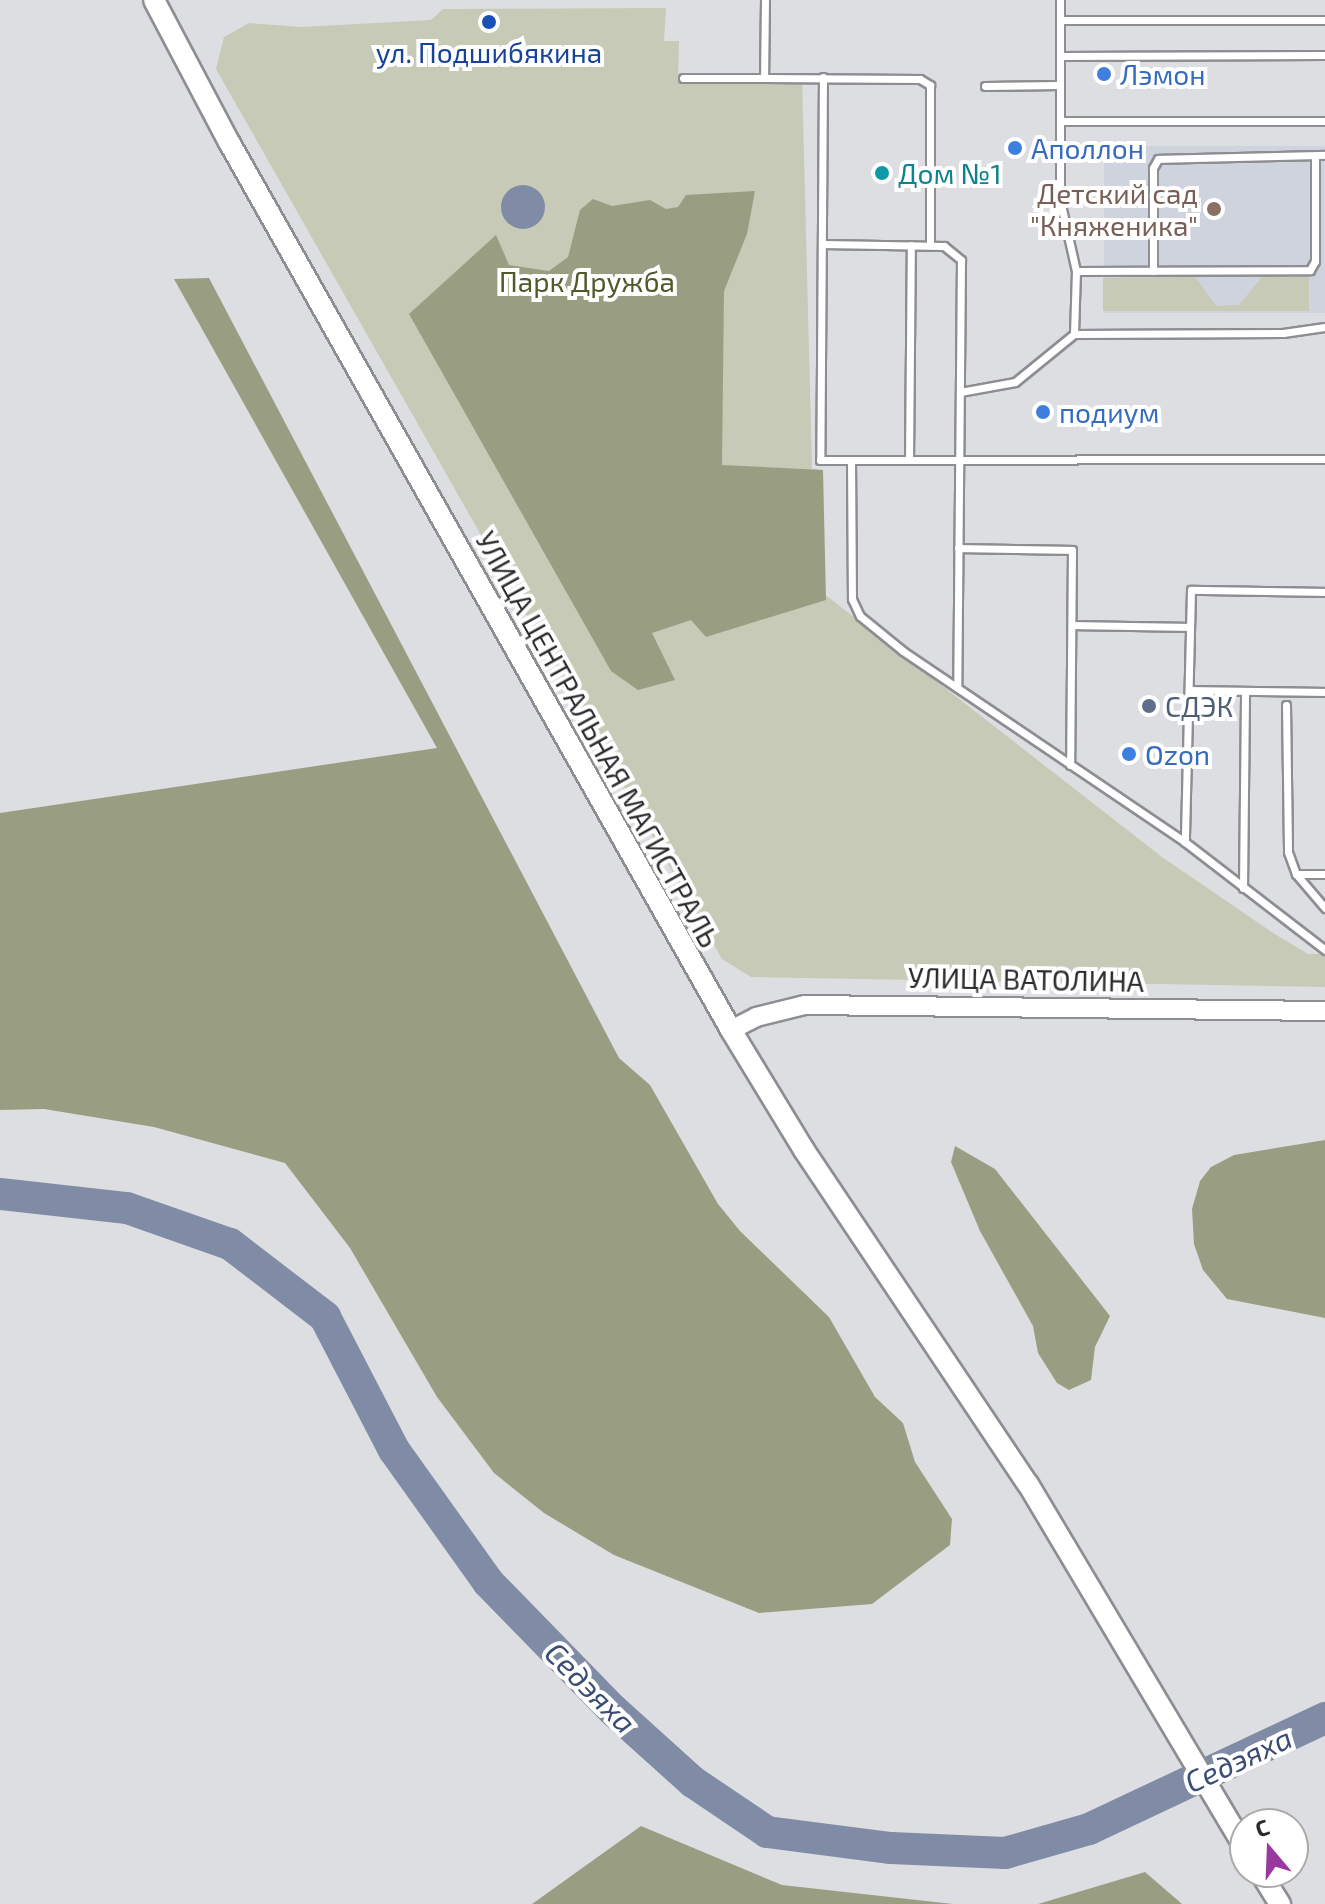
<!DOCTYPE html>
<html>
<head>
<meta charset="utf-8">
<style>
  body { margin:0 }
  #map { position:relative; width:1325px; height:1904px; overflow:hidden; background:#dddee2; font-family:"Exo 2",sans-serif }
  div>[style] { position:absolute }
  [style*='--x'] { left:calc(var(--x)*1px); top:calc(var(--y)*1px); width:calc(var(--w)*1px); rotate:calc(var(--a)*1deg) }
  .built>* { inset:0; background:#cfd3dd; transform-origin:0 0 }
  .green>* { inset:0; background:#c6cab6 }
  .forest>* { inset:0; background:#999e82 }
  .water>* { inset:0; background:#808ca5 }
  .round { border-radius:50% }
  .river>* { height:32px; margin:-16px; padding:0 16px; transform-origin:16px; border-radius:16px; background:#808ca5 }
  .roads { filter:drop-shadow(2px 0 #8d8e92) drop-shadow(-2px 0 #8d8e92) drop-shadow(0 2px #8d8e92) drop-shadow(0 -2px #8d8e92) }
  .service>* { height:7px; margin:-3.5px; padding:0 3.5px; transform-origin:3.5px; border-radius:3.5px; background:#fff }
  .tertiary>* { height:18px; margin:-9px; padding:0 9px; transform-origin:9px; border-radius:9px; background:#fff }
  .secondary>* { height:20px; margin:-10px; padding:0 10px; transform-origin:10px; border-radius:10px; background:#fff }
  .dots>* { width:22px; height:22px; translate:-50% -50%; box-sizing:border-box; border:4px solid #fff; border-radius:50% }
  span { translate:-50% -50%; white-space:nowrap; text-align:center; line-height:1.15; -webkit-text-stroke:8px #fff; paint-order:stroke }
  .transit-label { font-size:28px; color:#164399 }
  .shop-label { font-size:28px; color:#366cbe }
  .left { translate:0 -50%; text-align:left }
  .culture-label { font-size:28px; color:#0d838f }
  .education-label { font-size:28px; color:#785e54 }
  .right { translate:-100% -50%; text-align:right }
  .park-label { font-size:28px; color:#525829 }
  .service-label { font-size:28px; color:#4e5e75 }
  .street-label { font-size:28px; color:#2b2b2d }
  .water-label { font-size:30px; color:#3b4d75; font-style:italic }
  .north { position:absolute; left:1229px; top:1808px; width:80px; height:80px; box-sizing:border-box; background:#fff; border:2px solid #aaaaab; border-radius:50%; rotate:341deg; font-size:22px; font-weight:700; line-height:32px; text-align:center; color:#2b2b2d }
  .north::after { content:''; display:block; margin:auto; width:28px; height:36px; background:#9939a0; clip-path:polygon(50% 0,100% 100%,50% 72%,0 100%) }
</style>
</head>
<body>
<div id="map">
  <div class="built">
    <i style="left:1104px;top:146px;width:221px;height:167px"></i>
  </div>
  <div class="green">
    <i style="clip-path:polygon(666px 8px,664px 41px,679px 41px,678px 80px,802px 77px,812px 469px,823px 470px,823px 593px,1162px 857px,1273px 933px,1308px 954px,1325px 954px,1325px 987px,751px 977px,722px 959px,216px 69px,224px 37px,249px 23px,301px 27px,431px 20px,443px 9px)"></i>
    <i style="clip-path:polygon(1195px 277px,1216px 306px,1239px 305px,1262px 277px,1309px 277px,1309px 311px,1103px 311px,1103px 278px)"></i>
  </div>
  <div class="forest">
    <i style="clip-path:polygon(755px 191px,747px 234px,724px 291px,722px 465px,823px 470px,826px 600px,706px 637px,691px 620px,652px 633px,675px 680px,638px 690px,611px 671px,409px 314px,496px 235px,509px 265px,549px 271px,568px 257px,580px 210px,593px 199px,612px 206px,650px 200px,666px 209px,678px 207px,686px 195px)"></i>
    <i style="clip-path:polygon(209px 278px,619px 1058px,650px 1085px,718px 1204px,740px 1231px,829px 1317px,875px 1397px,903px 1423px,915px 1462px,952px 1519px,950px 1545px,872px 1604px,759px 1613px,614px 1555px,544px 1513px,494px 1473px,437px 1397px,350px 1248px,285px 1163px,154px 1127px,44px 1109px,0 1110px,0 813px,437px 748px,174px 279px)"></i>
    <i style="clip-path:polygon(1325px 1140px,1325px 1318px,1227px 1299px,1203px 1270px,1194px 1244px,1192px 1209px,1200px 1181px,1211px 1167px,1234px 1155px)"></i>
    <i style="clip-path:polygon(955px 1146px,995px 1169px,1110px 1316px,1095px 1347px,1091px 1380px,1069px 1390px,1057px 1383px,1038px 1353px,1033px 1326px,980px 1231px,951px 1162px)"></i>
    <i style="clip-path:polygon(641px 1826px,782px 1885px,953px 1904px,532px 1904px)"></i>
    <i style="clip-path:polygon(1145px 1872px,1182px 1904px,1038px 1904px)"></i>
  </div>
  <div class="water">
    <i class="round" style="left:501px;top:185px;width:44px;height:44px"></i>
  </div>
  <div class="river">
    <i style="--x:0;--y:1194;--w:128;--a:6.3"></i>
    <i style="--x:127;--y:1208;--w:109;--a:19.3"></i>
    <i style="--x:230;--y:1244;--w:120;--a:37.5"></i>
    <i style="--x:325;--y:1317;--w:150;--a:62.6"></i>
    <i style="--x:394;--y:1450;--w:162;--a:54.5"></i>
    <i style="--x:488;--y:1582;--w:179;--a:45.7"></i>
    <i style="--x:613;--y:1710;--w:108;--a:42"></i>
    <i style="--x:693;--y:1782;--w:89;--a:34"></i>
    <i style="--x:767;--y:1832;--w:125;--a:7.4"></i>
    <i style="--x:891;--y:1848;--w:114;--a:2.5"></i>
    <i style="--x:1005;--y:1853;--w:87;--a:-15.9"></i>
    <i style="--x:1089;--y:1829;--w:261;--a:-25.2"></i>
  </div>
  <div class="roads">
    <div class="service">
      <i style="--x:765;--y:0;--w:78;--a:90.7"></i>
      <i style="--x:764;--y:78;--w:156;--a:0.4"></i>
      <i style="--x:920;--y:79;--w:12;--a:31"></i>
      <i style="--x:930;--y:85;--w:160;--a:90"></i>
      <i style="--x:1060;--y:20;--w:265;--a:0"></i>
      <i style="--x:1060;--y:56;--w:265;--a:-0.2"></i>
      <i style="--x:823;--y:77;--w:383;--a:90.4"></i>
      <i style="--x:820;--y:460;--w:505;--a:-0.11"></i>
      <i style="--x:683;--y:78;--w:81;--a:0"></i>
      <i style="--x:985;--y:86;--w:75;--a:-0.8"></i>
      <i style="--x:1060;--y:121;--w:265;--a:0"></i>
      <i style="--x:822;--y:244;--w:122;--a:0.9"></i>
      <i style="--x:944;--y:246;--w:22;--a:39"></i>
      <i style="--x:961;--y:260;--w:427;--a:90.5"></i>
      <i style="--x:1076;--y:271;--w:234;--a:-0.2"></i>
      <i style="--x:1310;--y:270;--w:10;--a:-61"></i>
      <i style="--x:1315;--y:261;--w:104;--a:-90"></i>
      <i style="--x:1153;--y:271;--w:103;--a:-90"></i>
      <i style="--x:1153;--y:168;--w:10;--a:-61"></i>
      <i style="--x:1158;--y:159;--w:167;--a:-1.4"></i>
      <i style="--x:1074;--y:334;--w:209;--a:-0.3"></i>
      <i style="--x:1283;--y:333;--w:42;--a:-8.1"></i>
      <i style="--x:960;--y:392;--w:56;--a:-10.3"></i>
      <i style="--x:1015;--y:382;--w:76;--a:-39.1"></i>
      <i style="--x:1074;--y:334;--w:63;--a:-88.2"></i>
      <i style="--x:1076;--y:271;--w:73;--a:-102.7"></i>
      <i style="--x:1060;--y:200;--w:200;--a:-90"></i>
      <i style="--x:851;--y:460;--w:139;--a:89.6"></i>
      <i style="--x:852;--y:599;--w:19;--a:65"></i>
      <i style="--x:860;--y:616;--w:55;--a:39.1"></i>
      <i style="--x:903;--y:651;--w:341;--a:34.1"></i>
      <i style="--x:909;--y:460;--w:215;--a:-89.5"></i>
      <i style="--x:958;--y:548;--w:114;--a:1"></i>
      <i style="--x:1072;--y:550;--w:215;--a:90.5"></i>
      <i style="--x:1325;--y:592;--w:134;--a:-179.1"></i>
      <i style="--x:1191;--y:590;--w:252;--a:91.4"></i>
      <i style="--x:1185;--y:842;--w:177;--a:37.6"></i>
      <i style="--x:1072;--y:625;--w:118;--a:1"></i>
      <i style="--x:1189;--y:690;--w:136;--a:0.8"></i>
      <i style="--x:1286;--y:705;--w:147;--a:89.2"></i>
      <i style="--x:1288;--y:852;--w:23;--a:70"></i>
      <i style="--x:1296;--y:874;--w:29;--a:0"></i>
      <i style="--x:1296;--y:874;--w:45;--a:49.5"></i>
      <i style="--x:1243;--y:888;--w:196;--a:-89.4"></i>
    </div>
    <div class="tertiary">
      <i style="--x:731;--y:1030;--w:28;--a:-27"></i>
      <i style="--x:756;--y:1017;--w:50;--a:-13.8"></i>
      <i style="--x:805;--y:1005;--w:520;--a:0.66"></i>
    </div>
    <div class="secondary">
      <i style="--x:154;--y:0;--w:161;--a:62.2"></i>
      <i style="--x:229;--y:142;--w:1020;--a:60.52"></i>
      <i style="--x:731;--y:1030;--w:140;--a:58.7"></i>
      <i style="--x:804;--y:1150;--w:402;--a:56.2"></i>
      <i style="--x:1028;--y:1484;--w:424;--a:59.2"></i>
      <i style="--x:1260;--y:1872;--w:38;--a:58"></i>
    </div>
  </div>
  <div class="dots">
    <i style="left:489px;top:22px;background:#1a4fb4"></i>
    <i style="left:1104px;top:74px;background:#3f7fe0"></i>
    <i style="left:1015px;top:148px;background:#3f7fe0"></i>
    <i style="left:882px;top:173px;background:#0f9aa8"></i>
    <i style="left:1214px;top:209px;background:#8d6e63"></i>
    <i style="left:1043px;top:412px;background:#3f7fe0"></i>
    <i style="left:1149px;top:706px;background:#5c6f8a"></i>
    <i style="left:1129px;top:754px;background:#3f7fe0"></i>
  </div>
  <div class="transit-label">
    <span style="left:489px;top:52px">ул. Подшибякина</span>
  </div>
  <div class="shop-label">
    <span class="left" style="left:1120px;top:74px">Лэмон</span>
    <span class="left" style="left:1031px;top:148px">Аполлон</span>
    <span class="left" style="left:1059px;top:412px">подиум</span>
    <span class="left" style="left:1145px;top:754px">Ozon</span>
  </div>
  <div class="culture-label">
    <span class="left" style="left:898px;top:173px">Дом №1</span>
  </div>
  <div class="education-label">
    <span class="right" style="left:1198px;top:209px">Детский сад<br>"Княженика"</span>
  </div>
  <div class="park-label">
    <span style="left:587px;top:281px">Парк Дружба</span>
  </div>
  <div class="service-label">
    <span class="left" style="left:1165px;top:706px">СДЭК</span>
  </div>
  <div class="street-label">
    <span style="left:598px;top:739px;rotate:61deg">УЛИЦА ЦЕНТРАЛЬНАЯ МАГИСТРАЛЬ</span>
    <span style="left:1026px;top:979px;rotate:1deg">УЛИЦА ВАТОЛИНА</span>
  </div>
  <div class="water-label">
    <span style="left:591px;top:1687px;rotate:45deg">Седэяха</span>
    <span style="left:1238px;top:1759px;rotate:-25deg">Седэяха</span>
  </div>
  <div class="north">С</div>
</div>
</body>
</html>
